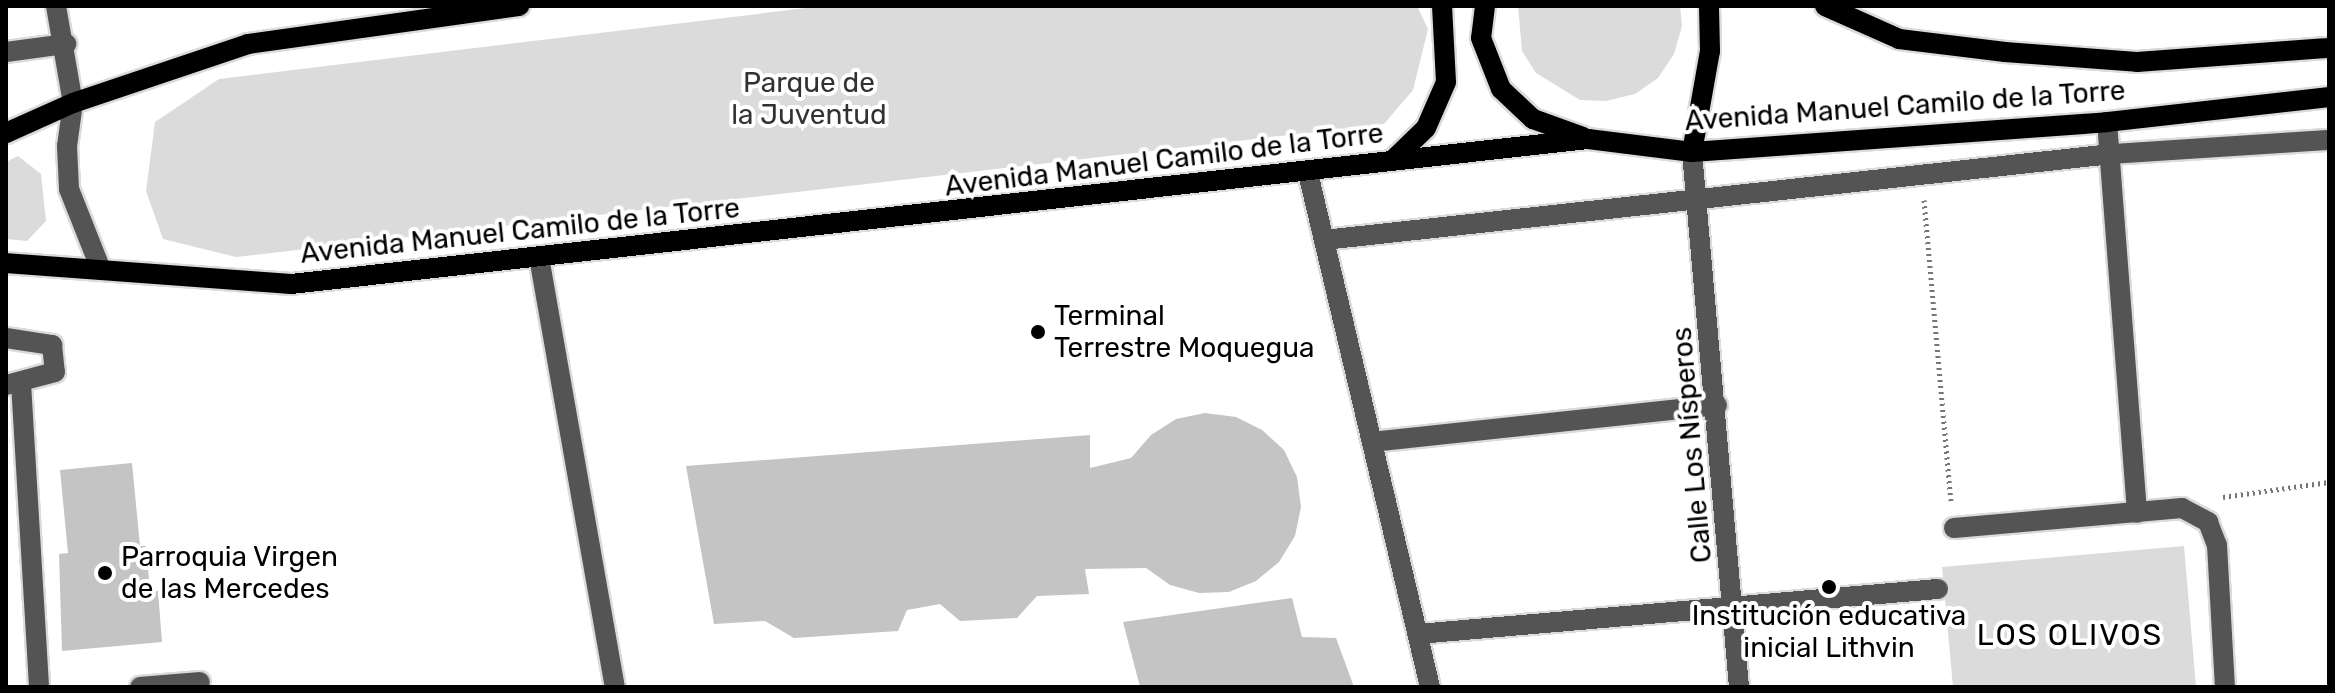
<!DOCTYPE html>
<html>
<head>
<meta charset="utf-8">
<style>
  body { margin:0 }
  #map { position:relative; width:2335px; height:693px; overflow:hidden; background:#fff; font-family:Rubik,sans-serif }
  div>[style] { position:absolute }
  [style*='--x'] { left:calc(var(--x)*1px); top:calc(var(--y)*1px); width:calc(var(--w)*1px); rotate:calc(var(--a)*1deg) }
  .green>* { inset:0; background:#dbdbdb }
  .building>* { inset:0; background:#c4c4c4 }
  .path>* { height:5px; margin-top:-2.5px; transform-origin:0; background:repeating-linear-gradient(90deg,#767676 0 2px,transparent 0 6px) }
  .roads { filter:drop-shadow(2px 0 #dbdbdb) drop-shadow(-2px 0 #dbdbdb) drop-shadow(0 2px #dbdbdb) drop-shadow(0 -2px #dbdbdb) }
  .minor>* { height:20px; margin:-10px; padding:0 10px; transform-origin:10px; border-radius:10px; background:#545454 }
  .major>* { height:20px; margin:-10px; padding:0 10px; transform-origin:10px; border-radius:10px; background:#000 }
  .dots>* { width:22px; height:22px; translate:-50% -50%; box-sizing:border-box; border:4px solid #fff; border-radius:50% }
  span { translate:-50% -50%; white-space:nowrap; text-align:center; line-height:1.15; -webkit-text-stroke:8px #fff; paint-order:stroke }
  .park-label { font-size:28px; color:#323232 }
  .street-label { font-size:28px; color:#000 }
  .poi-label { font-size:28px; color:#000 }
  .left { translate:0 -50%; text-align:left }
  .neighbourhood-label { font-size:30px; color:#000; letter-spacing:2px }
  .frame { position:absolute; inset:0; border:8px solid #000; pointer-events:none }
</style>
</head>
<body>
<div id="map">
  <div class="green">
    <i style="clip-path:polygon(823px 6px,1417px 6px,1428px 29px,1413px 90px,1384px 124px,236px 257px,163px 239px,146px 191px,155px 122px,219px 79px)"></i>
    <i style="clip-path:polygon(1518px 6px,1680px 6px,1682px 26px,1674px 54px,1658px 78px,1635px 94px,1606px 101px,1580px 100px,1536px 73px,1522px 51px)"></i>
    <i style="clip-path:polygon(18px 156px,41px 174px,46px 221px,27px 241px,6px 239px,6px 162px)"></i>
    <i style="clip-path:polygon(2184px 546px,2196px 687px,1953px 687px,1942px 567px)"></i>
  </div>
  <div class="building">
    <i style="clip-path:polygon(1205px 413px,1236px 417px,1262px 430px,1284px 450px,1297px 477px,1301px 507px,1295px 536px,1279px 562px,1256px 581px,1229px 592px,1199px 593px,1170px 585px,1146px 568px,1085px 569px,1089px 594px,1037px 596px,1017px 618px,960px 621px,940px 604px,907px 610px,898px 631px,794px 638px,765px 621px,714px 624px,686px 466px,1090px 435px,1090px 468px,1131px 458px,1151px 435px,1176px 419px)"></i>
    <i style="clip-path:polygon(132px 463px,140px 546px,146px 546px,150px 591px,158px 591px,162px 642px,62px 651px,59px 554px,68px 553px,60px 470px)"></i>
    <i style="clip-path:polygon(1292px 598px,1302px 637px,1336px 638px,1354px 687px,1140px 687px,1123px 622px)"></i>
  </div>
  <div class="path">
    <i style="--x:1924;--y:200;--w:302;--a:84.9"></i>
    <i style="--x:2223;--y:497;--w:107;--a:-8.1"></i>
  </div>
  <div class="roads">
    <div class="minor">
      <i style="--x:56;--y:6;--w:98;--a:80.1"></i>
      <i style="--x:73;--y:103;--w:43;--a:97.9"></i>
      <i style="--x:67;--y:146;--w:43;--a:87.3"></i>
      <i style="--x:69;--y:189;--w:87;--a:68.4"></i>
      <i style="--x:6;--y:52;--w:61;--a:-7.6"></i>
      <i style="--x:2107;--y:122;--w:392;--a:85.6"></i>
      <i style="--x:1692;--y:152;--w:537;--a:84.98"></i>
      <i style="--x:1308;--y:173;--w:528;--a:76.65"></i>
      <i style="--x:1324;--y:240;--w:793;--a:-6.23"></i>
      <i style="--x:2112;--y:154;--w:217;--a:-3.7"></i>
      <i style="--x:539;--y:257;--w:437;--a:80"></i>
      <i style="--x:6;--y:338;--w:47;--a:8.7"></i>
      <i style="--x:52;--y:345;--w:27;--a:84"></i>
      <i style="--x:55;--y:372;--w:51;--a:165.1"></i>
      <i style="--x:21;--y:383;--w:305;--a:86.6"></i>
      <i style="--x:1372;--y:442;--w:347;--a:-6.1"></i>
      <i style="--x:1954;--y:528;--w:229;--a:-5"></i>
      <i style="--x:2182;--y:508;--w:30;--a:28"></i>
      <i style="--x:2208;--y:522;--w:25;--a:69"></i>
      <i style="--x:2217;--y:545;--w:142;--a:86.8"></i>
      <i style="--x:1418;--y:634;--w:522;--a:-4.95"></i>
      <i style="--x:140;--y:687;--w:60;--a:-4.8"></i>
    </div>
    <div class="major">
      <i style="--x:1485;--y:6;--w:32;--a:97"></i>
      <i style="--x:1481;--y:38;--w:55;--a:68.6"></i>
      <i style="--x:1501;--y:89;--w:44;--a:43.2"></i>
      <i style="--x:1533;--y:119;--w:53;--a:19.8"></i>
      <i style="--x:1825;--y:6;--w:81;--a:24"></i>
      <i style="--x:1899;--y:39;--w:107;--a:7"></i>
      <i style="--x:2005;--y:52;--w:132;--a:4.3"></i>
      <i style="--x:2137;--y:62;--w:193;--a:-4.2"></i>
      <i style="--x:6;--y:133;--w:73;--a:-24.1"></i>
      <i style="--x:73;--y:103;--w:185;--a:-18.6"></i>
      <i style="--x:248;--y:44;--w:274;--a:-8"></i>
      <i style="--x:1692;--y:152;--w:103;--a:-79.9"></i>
      <i style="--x:1710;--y:51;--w:45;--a:-91.3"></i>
      <i style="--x:1392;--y:161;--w:47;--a:-44.1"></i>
      <i style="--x:1426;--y:128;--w:50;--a:-66.5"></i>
      <i style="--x:1446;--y:82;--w:76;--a:-93"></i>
      <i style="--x:6;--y:263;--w:286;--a:4.2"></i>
      <i style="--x:291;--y:284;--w:1305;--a:-6.38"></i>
      <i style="--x:1588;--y:139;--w:105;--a:7.1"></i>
      <i style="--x:1692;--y:152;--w:416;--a:-4.1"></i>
      <i style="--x:2107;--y:122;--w:223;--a:-6.4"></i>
    </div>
  </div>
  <div class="dots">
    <i style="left:1038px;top:332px;background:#000"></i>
    <i style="left:105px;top:573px;background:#000"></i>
    <i style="left:1829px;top:587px;background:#000"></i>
  </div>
  <div class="park-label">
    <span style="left:809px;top:99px">Parque de<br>la Juventud</span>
  </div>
  <div class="street-label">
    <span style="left:1905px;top:106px;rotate:-4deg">Avenida Manuel Camilo de la Torre</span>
    <span style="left:1164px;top:160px;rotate:-7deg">Avenida Manuel Camilo de la Torre</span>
    <span style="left:520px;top:231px;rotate:-6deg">Avenida Manuel Camilo de la Torre</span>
    <span style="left:1692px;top:445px;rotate:-95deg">Calle Los Nísperos</span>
  </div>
  <div class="poi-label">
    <span class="left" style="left:1054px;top:332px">Terminal<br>Terrestre Moquegua</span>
    <span class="left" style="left:121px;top:573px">Parroquia Virgen<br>de las Mercedes</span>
    <span style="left:1829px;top:632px">Institución educativa<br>inicial Lithvin</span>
  </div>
  <div class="neighbourhood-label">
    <span style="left:2070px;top:635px">LOS OLIVOS</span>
  </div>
  <div class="frame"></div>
</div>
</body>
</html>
